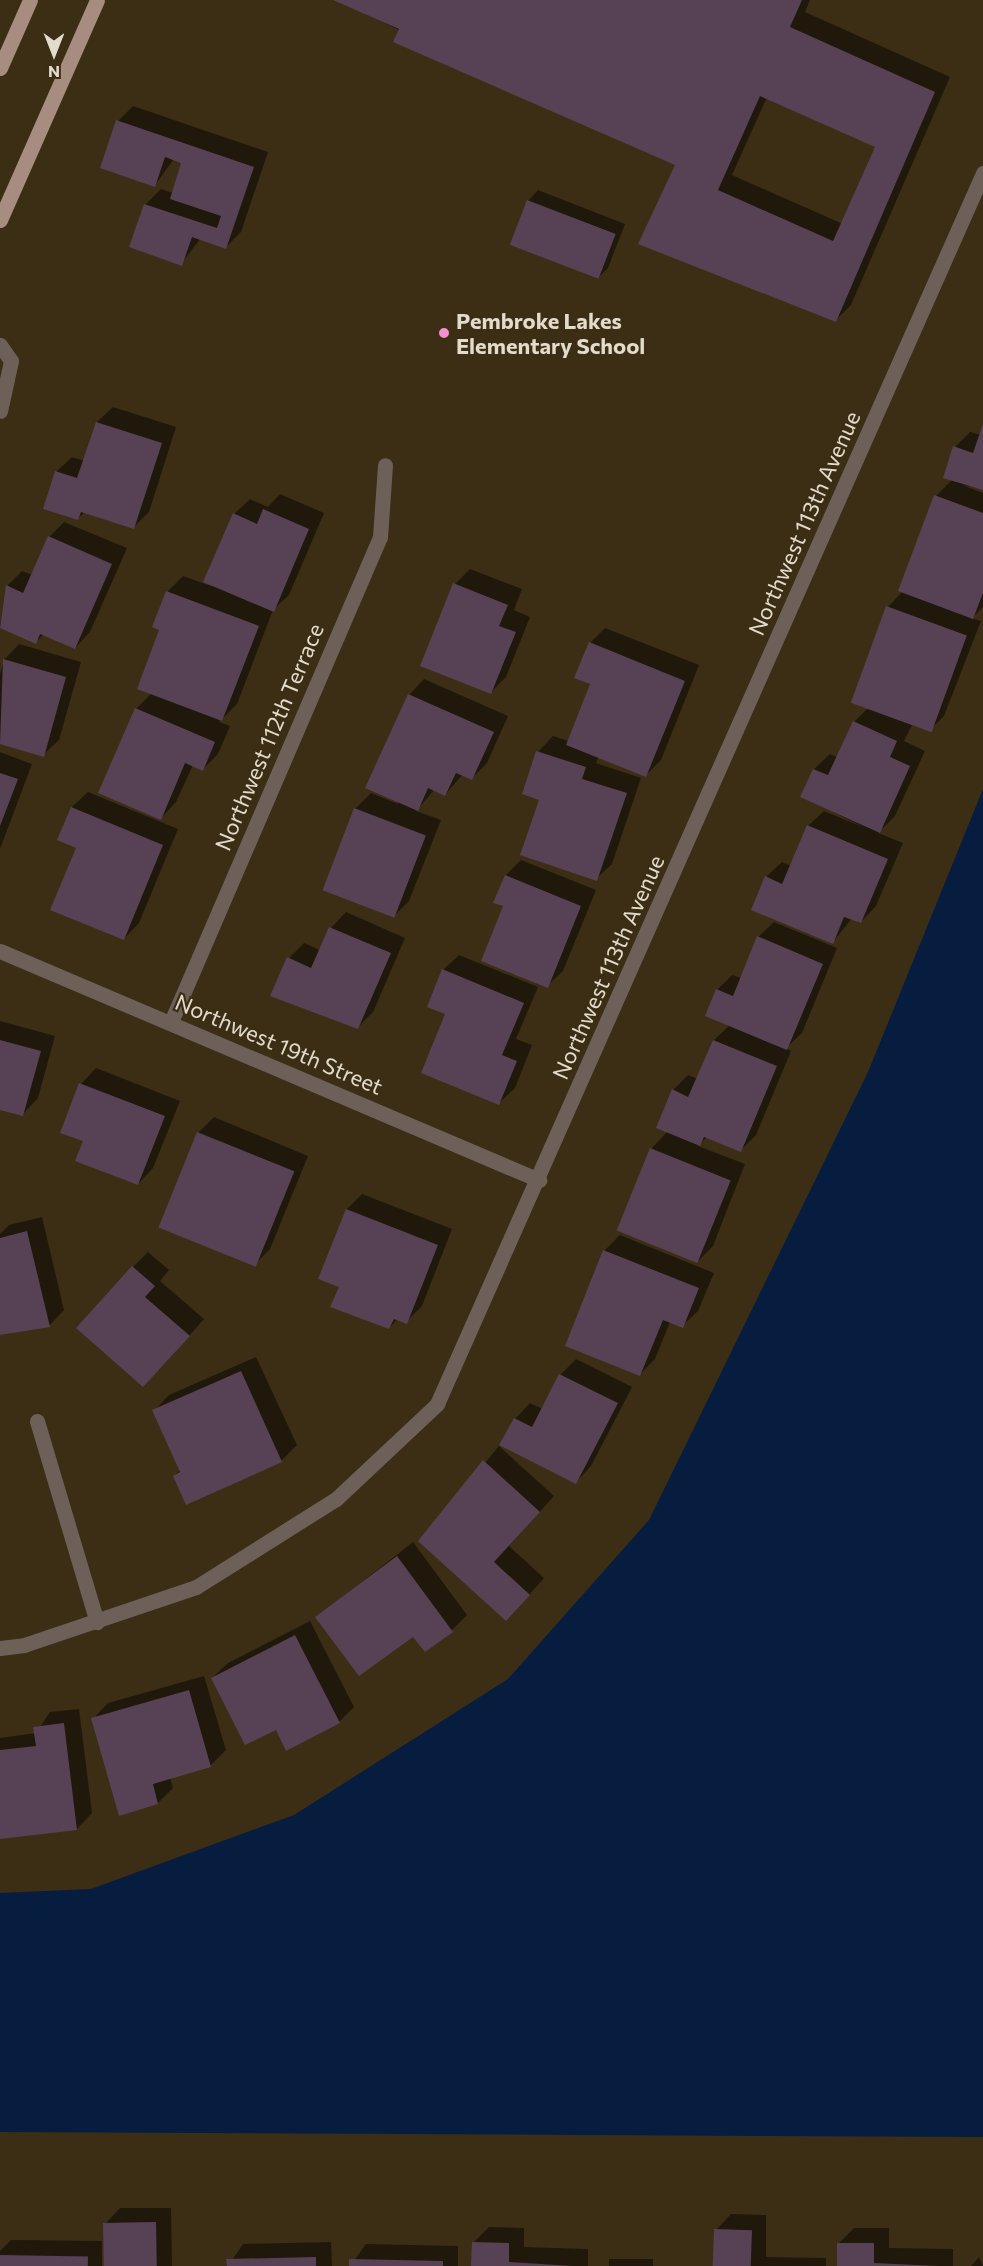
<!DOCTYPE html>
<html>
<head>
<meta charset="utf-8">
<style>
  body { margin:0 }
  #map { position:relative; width:983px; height:2266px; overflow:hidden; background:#3c2e15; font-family:Commissioner,sans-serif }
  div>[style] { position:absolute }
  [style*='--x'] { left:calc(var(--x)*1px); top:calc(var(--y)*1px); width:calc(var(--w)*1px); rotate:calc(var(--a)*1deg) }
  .water>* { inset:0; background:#061d3f }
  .shadow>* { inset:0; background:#0007; transform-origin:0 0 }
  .building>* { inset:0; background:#574155; transform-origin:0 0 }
  .minor>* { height:15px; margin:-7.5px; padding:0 7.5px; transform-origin:7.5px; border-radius:7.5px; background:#6c6059 }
  .major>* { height:15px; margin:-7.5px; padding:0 7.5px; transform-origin:7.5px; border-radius:7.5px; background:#a78d80 }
  .dots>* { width:16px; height:16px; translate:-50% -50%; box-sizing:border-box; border:3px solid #3c2e15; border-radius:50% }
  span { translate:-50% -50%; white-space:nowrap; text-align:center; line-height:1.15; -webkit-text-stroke:4.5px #3c2e15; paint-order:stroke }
  .poi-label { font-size:22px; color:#e3dbcc; font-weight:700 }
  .left { translate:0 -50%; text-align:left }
  .street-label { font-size:22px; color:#e3dbcc }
  .north { position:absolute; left:24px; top:24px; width:60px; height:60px; -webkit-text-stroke:4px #3c2e15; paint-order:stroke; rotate:180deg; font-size:16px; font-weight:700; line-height:24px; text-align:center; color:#e3dbcc }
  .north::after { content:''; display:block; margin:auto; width:21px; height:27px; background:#e3dbcc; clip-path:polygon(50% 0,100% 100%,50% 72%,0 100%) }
</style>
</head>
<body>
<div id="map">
  <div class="water">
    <i style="clip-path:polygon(983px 789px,983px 2137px,0 2132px,0 1893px,91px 1889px,294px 1815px,508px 1679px,649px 1520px,868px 1072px)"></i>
  </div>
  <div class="shadow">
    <i style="clip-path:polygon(evenodd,337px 0,810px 0,805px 12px,950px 77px,851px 305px,835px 321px,677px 164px,337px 0,767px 97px,877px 146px,843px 224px,732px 175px,767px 97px)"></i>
    <i style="clip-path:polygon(133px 106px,268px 152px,241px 232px,226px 247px,200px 239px,181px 264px,145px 205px,161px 189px,173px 193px,183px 162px,174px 159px,155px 185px,118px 121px)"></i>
    <i style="clip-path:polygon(538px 190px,625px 224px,608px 268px,597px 279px,528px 201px)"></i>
    <i style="clip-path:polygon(113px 407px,176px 427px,149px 512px,133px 528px,85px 512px,78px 518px,56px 472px,72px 457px,85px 461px,97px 422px)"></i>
    <i style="clip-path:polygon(983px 427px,983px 489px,962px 485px,983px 493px,983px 607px,972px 618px,981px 621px,944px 716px,929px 731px,912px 725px,904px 741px,925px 751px,895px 816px,878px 833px,903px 843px,876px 906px,861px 922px,852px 918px,833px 942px,766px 877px,782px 862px,791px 866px,808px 826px,824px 811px,863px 827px,802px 796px,814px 769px,830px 754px,838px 758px,854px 722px,868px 708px,888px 607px,903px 591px,936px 496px,953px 479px,955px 447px,970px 432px,981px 435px)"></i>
    <i style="clip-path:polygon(280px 494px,324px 513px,289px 595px,273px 610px,237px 704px,219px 722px,230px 726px,218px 754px,203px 769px,193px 765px,176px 802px,161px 818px,136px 709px,152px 693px,161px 629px,154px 626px,168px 591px,183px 576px,211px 586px,234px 514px,250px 499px,268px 507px)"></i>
    <i style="clip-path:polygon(64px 522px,127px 548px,90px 632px,75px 648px,44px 634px,36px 642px,0 626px,7px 586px,22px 571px,32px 575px,49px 537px)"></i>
    <i style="clip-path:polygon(470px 569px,522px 589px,514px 610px,530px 617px,506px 677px,490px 693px,455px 584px)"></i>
    <i style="clip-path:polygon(605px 628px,699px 665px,661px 760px,646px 775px,599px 756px,596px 763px,641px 778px,612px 864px,596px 879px,541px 799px,538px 752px,553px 736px,568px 741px,592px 683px,590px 643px)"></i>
    <i style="clip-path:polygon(19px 644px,81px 662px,59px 740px,43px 755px,0 743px,0 674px,4px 660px)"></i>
    <i style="clip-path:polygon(424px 679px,508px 716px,487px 763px,472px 778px,463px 774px,445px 795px,434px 790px,416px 811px,441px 820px,409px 901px,394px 916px,355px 809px,371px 793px,398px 804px,409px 695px)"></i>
    <i style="clip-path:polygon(0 752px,32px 764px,0 849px)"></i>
    <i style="clip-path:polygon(88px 792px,178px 829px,139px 923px,124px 939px,78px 847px,59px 839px,72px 807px)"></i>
    <i style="clip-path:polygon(521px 860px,596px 890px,563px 971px,547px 986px,505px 905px,506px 875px)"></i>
    <i style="clip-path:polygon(346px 912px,405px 938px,373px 1012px,357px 1028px,289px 958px,304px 943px,320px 950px,331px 928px)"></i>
    <i style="clip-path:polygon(774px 922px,837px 948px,802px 1033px,786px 1048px,791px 1051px,756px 1135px,741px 1150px,708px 1136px,698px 1146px,745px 1164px,713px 1246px,698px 1261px,651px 1149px,668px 1131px,673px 1090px,688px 1075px,698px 1079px,714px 1040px,730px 1025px,717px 990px,732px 975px,741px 978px,758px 937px)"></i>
    <i style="clip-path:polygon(459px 955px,538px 987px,516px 1039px,532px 1045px,515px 1088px,499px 1103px,447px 1013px,443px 970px)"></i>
    <i style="clip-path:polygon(0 1021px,55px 1036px,38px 1098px,23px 1114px,0 1108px)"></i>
    <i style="clip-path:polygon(96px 1068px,180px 1101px,153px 1168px,138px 1184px,85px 1140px,62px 1132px,81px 1084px)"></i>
    <i style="clip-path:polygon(214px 1117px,308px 1156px,270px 1249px,254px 1265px,198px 1133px)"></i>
    <i style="clip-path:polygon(362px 1194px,452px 1229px,422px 1306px,406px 1322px,398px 1319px,389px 1328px,341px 1287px,320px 1279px,347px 1209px)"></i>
    <i style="clip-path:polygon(42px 1217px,64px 1310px,49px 1326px,0 1335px,0 1234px,9px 1225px)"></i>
    <i style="clip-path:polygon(620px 1235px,714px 1273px,698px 1311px,682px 1326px,670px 1322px,655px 1359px,640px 1374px,604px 1251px)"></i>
    <i style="clip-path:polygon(148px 1252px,169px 1270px,160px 1281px,204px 1319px,159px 1370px,133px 1267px)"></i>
    <i style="clip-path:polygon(256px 1357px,297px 1445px,281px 1461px,174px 1476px,180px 1470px,154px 1411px,169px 1395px)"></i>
    <i style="clip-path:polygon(576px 1359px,632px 1387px,591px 1466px,576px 1482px,515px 1419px,530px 1403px,543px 1409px,561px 1374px)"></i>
    <i style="clip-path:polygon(499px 1446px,554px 1496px,509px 1546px,544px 1578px,521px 1604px,420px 1541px)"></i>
    <i style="clip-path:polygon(413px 1542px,467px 1615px,452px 1630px,425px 1650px,413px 1635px,317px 1617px)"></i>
    <i style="clip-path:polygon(310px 1621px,354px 1707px,339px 1722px,212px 1678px,228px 1663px)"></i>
    <i style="clip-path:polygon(204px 1676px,226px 1750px,210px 1766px,170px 1777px,173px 1788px,158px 1803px,93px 1719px,108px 1703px)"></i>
    <i style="clip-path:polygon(79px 1709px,92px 1813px,77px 1829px,0 1838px,0 1738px,36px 1733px,50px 1712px)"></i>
    <i style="clip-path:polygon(120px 2208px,171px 2208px,172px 2266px,106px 2266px,105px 2224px)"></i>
    <i style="clip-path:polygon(731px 2214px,766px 2215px,766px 2257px,826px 2258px,826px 2266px,715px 2266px,716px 2230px)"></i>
    <i style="clip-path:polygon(489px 2227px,524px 2228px,524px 2247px,588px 2249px,588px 2266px,473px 2266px,473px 2243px)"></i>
    <i style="clip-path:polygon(854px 2228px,889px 2228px,889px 2248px,953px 2249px,953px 2266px,838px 2266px,839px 2243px)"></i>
    <i style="clip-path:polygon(11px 2240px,102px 2241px,102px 2266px,0 2266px,0 2251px)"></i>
    <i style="clip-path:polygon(331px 2242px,332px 2266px,228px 2266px,243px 2244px)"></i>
    <i style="clip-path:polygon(366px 2244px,458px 2246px,458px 2266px,350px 2266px)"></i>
    <i style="clip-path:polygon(979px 2257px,983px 2266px,971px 2266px)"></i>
    <i style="left:609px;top:2259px;width:44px;height:10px"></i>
  </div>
  <div class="building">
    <i style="clip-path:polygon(evenodd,333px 0,802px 0,790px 27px,935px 92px,836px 322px,638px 244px,675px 165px,393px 42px,399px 29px,333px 0,760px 96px,875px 147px,833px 241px,718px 190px,760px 96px)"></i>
    <i style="clip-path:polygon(116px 120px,254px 167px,226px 249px,192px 237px,182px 266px,129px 247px,144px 204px,217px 228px,221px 216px,170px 199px,181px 163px,165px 157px,155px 187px,100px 168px)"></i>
    <i style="left:527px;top:200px;width:95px;height:48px;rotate:21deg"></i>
    <i style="clip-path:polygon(96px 422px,162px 443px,134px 529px,81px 512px,78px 520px,43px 509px,55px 471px,77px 478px)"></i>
    <i style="clip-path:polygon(983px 424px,983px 490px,943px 478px,953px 446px,973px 453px)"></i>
    <i style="clip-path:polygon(934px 495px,983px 513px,983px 593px,973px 619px,898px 591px)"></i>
    <i style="clip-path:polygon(263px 509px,309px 529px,274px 612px,203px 582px,233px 513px,257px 524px)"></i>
    <i style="clip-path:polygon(48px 536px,112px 564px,75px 649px,40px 634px,36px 644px,0 628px,6px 585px,23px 593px)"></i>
    <i style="clip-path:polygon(453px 583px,508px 605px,499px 626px,516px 632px,491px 694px,420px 666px)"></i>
    <i style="clip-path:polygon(166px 591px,259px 626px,222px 721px,137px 689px,159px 630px,152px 627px)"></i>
    <i style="left:886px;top:606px;width:86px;height:103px;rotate:20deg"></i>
    <i style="clip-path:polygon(589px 642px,685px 681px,646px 777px,566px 745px,590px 684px,574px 678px)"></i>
    <i style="clip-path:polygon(3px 659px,66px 677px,44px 757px,0 744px)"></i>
    <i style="clip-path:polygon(408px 694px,494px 732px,472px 780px,456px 773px,445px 796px,428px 788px,418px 811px,365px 788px)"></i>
    <i style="clip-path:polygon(135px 708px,215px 742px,203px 771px,185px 763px,161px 820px,98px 793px)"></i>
    <i style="clip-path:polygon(853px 721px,897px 741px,890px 757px,910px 766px,880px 833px,800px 797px,813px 769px,828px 775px)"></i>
    <i style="clip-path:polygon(536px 751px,586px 767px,582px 779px,627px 793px,597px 881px,520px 855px,539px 800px,522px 794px)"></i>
    <i style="clip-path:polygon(0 773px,18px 779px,0 826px)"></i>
    <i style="clip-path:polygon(71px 807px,163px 845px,124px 940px,50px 910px,76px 848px,57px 840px)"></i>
    <i style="left:354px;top:808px;width:77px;height:88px;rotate:21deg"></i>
    <i style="clip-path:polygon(807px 825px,888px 859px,861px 923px,844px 917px,833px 944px,751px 910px,765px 876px,782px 884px)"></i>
    <i style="clip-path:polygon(505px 875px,581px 906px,548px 988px,481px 961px,503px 906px,493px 903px)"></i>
    <i style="clip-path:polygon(329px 927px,391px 953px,358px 1029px,270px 996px,287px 957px,311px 968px)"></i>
    <i style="clip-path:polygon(757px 936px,823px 964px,787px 1050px,705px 1016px,716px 989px,733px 996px)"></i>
    <i style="clip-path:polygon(442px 969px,524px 1003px,502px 1055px,517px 1061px,499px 1105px,421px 1073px,445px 1014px,427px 1007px)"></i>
    <i style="clip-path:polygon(0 1040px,41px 1051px,23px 1116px,0 1110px)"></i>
    <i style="clip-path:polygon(713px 1040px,777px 1066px,741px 1152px,704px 1137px,700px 1146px,656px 1128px,672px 1089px,688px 1097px)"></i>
    <i style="clip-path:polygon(79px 1083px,165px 1116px,138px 1185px,75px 1161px,83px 1141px,60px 1133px)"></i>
    <i style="left:197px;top:1132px;width:105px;height:103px;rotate:22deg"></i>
    <i style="left:650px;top:1148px;width:87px;height:89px;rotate:22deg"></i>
    <i style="clip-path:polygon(346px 1209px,438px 1245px,407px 1324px,394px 1319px,389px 1329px,330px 1307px,339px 1287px,318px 1279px)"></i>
    <i style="clip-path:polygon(27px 1231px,50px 1327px,0 1335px,0 1238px)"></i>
    <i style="clip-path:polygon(603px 1250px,699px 1288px,683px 1328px,663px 1320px,640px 1376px,565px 1346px)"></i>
    <i style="clip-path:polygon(132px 1266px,155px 1286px,145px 1297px,190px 1336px,143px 1387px,76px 1328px)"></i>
    <i style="clip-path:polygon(241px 1371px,282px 1462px,186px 1505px,173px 1476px,180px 1472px,152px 1410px)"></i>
    <i style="clip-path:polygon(559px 1374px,618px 1403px,576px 1484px,499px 1445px,514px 1418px,532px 1427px)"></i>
    <i style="clip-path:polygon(483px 1460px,540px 1512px,494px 1562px,530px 1595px,506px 1621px,418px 1541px)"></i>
    <i style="clip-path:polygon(397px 1556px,453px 1632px,425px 1652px,413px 1637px,359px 1676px,315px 1617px)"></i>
    <i style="clip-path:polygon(295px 1635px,340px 1723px,286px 1751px,276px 1730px,245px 1745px,211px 1678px)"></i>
    <i style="clip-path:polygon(189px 1690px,211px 1767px,153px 1784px,158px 1804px,119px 1816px,91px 1718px)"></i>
    <i style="clip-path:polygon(64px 1723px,77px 1830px,0 1839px,0 1750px,36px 1746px,33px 1727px)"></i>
    <i style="left:156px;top:2222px;width:44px;height:53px;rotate:89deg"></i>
    <i style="left:714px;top:2229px;width:38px;height:37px;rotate:2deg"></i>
    <i style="clip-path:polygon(472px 2242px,509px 2243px,509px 2262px,573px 2266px,471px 2266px)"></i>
    <i style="clip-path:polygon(837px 2243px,874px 2243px,874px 2263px,938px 2266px,837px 2266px)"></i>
    <i style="left:0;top:2255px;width:88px;height:11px;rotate:1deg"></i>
    <i style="clip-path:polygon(316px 2257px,316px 2266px,227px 2266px,226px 2259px)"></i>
    <i style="clip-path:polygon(349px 2259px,443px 2261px,443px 2266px,349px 2266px)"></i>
  </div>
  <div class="minor">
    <i style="--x:0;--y:345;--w:19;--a:55"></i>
    <i style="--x:11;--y:361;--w:51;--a:102.4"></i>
    <i style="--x:0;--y:951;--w:586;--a:23.02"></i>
    <i style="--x:171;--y:1022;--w:528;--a:-66.69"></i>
    <i style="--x:380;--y:537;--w:72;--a:-86"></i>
    <i style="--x:37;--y:1421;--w:210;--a:73.4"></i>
    <i style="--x:0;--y:1648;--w:24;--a:-7"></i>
    <i style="--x:24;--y:1645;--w:182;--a:-18.6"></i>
    <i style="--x:196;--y:1587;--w:165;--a:-32.2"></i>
    <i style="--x:336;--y:1499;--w:139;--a:-43.2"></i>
    <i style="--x:437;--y:1404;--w:1347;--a:-66.08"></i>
  </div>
  <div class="major">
    <i style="--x:0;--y:68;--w:74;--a:-66.2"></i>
    <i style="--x:0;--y:220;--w:240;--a:-66.2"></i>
  </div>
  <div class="dots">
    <i style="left:444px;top:333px;background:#f491d3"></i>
  </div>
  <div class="poi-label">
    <span class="left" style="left:456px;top:333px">Pembroke Lakes<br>Elementary School</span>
  </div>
  <div class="street-label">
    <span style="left:804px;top:523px;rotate:-66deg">Northwest 113th Avenue</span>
    <span style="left:269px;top:737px;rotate:-67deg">Northwest 112th Terrace</span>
    <span style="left:608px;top:967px;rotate:-66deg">Northwest 113th Avenue</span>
    <span style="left:279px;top:1044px;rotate:23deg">Northwest 19th Street</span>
  </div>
  <div class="north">N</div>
</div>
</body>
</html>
